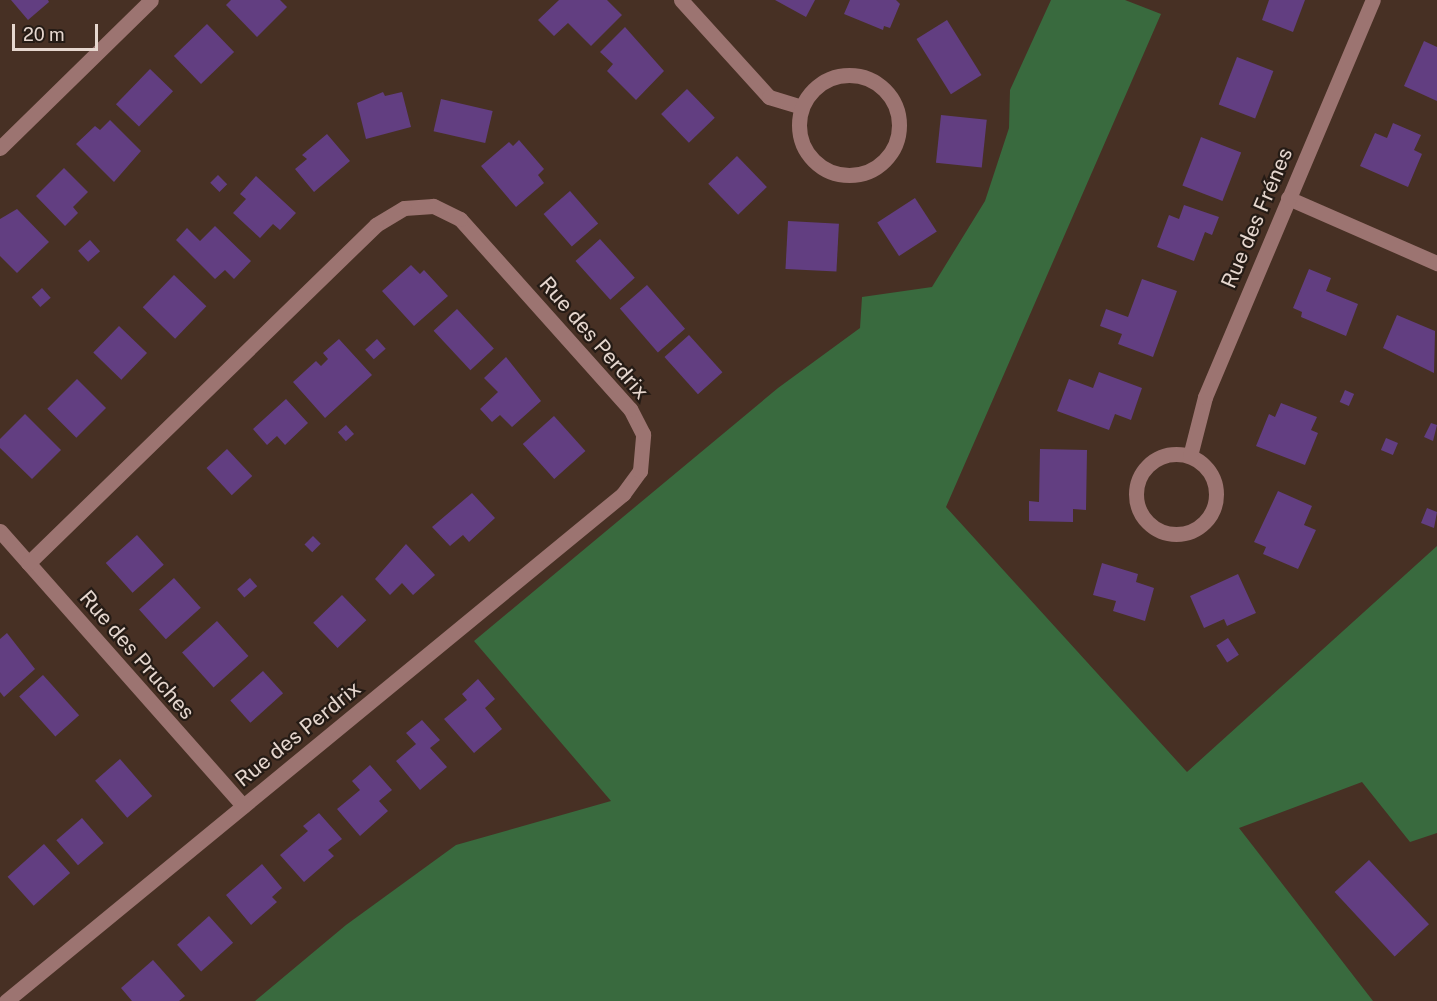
<!DOCTYPE html>
<html>
<head>
<meta charset="utf-8">
<style>
  body { margin:0 }
  #map { position:relative; width:1437px; height:1001px; overflow:hidden; background:#473024; font-family:"Public Sans",sans-serif }
  div>[style] { position:absolute }
  [style*='--x'] { left:calc(var(--x)*1px); top:calc(var(--y)*1px); width:calc(var(--w)*1px); rotate:calc(var(--a)*1deg) }
  .green>* { inset:0; background:#396a3e }
  .building>* { inset:0; background:#623e81; transform-origin:0 0 }
  .minor>* { height:15px; margin:-7.5px; padding:0 7.5px; transform-origin:7.5px; border-radius:7.5px; background:#9c7471 }
  .minor>.ring { margin:-7.5px; padding:0; box-sizing:content-box; background:none; border:15px solid #9c7471; border-radius:50% }
  span { translate:-50% -50%; white-space:nowrap; text-align:center; line-height:1.15; -webkit-text-stroke:4.5px #251b15; paint-order:stroke }
  .street-label { font-size:21px; color:#e6d7cf }
  .scale { position:absolute; left:12px; top:24px; width:86px; height:27px; box-sizing:border-box; border:3px solid #e6d7cf; border-top:0; padding-left:8px; font-size:18px; line-height:21px; white-space:nowrap; color:#e6d7cf; -webkit-text-stroke:4px #251b15; paint-order:stroke }
</style>
</head>
<body>
<div id="map">
  <div class="green">
    <i style="clip-path:polygon(1051px 0,1125px 0,1161px 14px,946px 507px,1187px 772px,1437px 546px,1437px 833px,1410px 842px,1362px 782px,1239px 828px,1373px 1001px,255px 1001px,346px 925px,456px 845px,611px 801px,474px 641px,778px 388px,860px 328px,862px 297px,932px 287px,985px 201px,1009px 128px,1010px 90px)"></i>
  </div>
  <div class="building">
    <i style="clip-path:polygon(11px 0,48px 0,49px 2px,28px 20px)"></i>
    <i style="clip-path:polygon(231px 0,280px 0,287px 7px,257px 37px,226px 5px)"></i>
    <i style="clip-path:polygon(559px 0,607px 0,622px 15px,591px 46px,568px 23px,554px 36px,538px 20px)"></i>
    <i style="clip-path:polygon(775px 0,815px 0,806px 17px)"></i>
    <i style="clip-path:polygon(850px 0,896px 0,900px 4px,890px 28px,884px 26px,883px 30px,844px 14px)"></i>
    <i style="clip-path:polygon(1269px 0,1305px 0,1293px 32px,1262px 20px)"></i>
    <i style="left:947px;top:20px;width:65px;height:36px;rotate:58deg"></i>
    <i style="left:207px;top:24px;width:39px;height:46px;rotate:46deg"></i>
    <i style="clip-path:polygon(625px 27px,664px 71px,636px 100px,607px 71px,613px 64px,600px 52px)"></i>
    <i style="clip-path:polygon(1424px 41px,1437px 47px,1437px 101px,1404px 86px)"></i>
    <i style="left:1237px;top:57px;width:39px;height:51px;rotate:21deg"></i>
    <i style="left:150px;top:69px;width:32px;height:49px;rotate:44deg"></i>
    <i style="left:687px;top:89px;width:40px;height:36px;rotate:46deg"></i>
    <i style="clip-path:polygon(383px 92px,385px 96px,402px 92px,411px 127px,366px 139px,357px 103px)"></i>
    <i style="left:441px;top:99px;width:53px;height:33px;rotate:13deg"></i>
    <i style="left:941px;top:115px;width:46px;height:48px;rotate:6deg"></i>
    <i style="clip-path:polygon(110px 120px,141px 151px,114px 182px,76px 144px,95px 126px,100px 130px)"></i>
    <i style="clip-path:polygon(1393px 123px,1421px 135px,1414px 150px,1422px 154px,1408px 187px,1360px 166px,1375px 133px,1387px 138px)"></i>
    <i style="clip-path:polygon(327px 134px,350px 161px,314px 192px,295px 169px,307px 159px,302px 155px)"></i>
    <i style="left:1201px;top:137px;width:43px;height:52px;rotate:21deg"></i>
    <i style="clip-path:polygon(519px 140px,544px 169px,538px 175px,544px 183px,516px 207px,481px 166px,509px 142px,513px 146px)"></i>
    <i style="left:737px;top:156px;width:43px;height:40px;rotate:46deg"></i>
    <i style="clip-path:polygon(64px 168px,88px 192px,73px 207px,78px 213px,65px 226px,36px 196px)"></i>
    <i style="left:218px;top:175px;width:13px;height:11px;rotate:45deg"></i>
    <i style="clip-path:polygon(256px 176px,296px 213px,280px 230px,273px 224px,260px 238px,233px 213px,246px 199px,240px 194px)"></i>
    <i style="left:570px;top:191px;width:43px;height:35px;rotate:49deg"></i>
    <i style="left:915px;top:198px;width:40px;height:45px;rotate:57deg"></i>
    <i style="clip-path:polygon(1184px 205px,1219px 217px,1212px 235px,1205px 232px,1194px 261px,1157px 247px,1169px 215px,1179px 219px)"></i>
    <i style="clip-path:polygon(17px 209px,49px 242px,17px 273px,0 256px,0 219px)"></i>
    <i style="left:788px;top:221px;width:51px;height:48px;rotate:3deg"></i>
    <i style="clip-path:polygon(215px 226px,251px 261px,234px 279px,225px 270px,215px 279px,176px 240px,187px 228px,200px 241px)"></i>
    <i style="left:600px;top:239px;width:52px;height:33px;rotate:48deg"></i>
    <i style="left:90px;top:240px;width:15px;height:16px;rotate:48deg"></i>
    <i style="clip-path:polygon(411px 265px,420px 274px,424px 270px,448px 296px,414px 326px,382px 291px)"></i>
    <i style="clip-path:polygon(1309px 269px,1331px 278px,1326px 291px,1358px 304px,1346px 336px,1301px 317px,1302px 312px,1293px 308px)"></i>
    <i style="left:174px;top:275px;width:45px;height:45px;rotate:44deg"></i>
    <i style="clip-path:polygon(1142px 279px,1177px 291px,1153px 357px,1118px 344px,1122px 334px,1100px 326px,1106px 309px,1128px 317px)"></i>
    <i style="left:647px;top:285px;width:58px;height:36px;rotate:49deg"></i>
    <i style="left:42px;top:288px;width:13px;height:14px;rotate:48deg"></i>
    <i style="left:457px;top:309px;width:54px;height:32px;rotate:47deg"></i>
    <i style="clip-path:polygon(1397px 315px,1435px 331px,1434px 373px,1383px 348px)"></i>
    <i style="left:119px;top:326px;width:39px;height:37px;rotate:44deg"></i>
    <i style="left:689px;top:335px;width:50px;height:33px;rotate:48deg"></i>
    <i style="clip-path:polygon(339px 339px,372px 375px,325px 418px,293px 382px,316px 361px,321px 366px,328px 359px,323px 353px)"></i>
    <i style="left:377px;top:339px;width:13px;height:16px;rotate:48deg"></i>
    <i style="clip-path:polygon(506px 357px,541px 401px,512px 427px,500px 415px,492px 422px,480px 409px,498px 392px,484px 378px)"></i>
    <i style="clip-path:polygon(1099px 372px,1142px 388px,1131px 420px,1115px 414px,1109px 430px,1057px 411px,1069px 379px,1093px 388px)"></i>
    <i style="left:77px;top:379px;width:41px;height:42px;rotate:45deg"></i>
    <i style="left:1345px;top:390px;width:10px;height:13px;rotate:24deg"></i>
    <i style="clip-path:polygon(286px 399px,308px 423px,285px 445px,277px 436px,267px 445px,253px 429px)"></i>
    <i style="clip-path:polygon(1281px 403px,1317px 417px,1311px 430px,1318px 433px,1305px 465px,1256px 446px,1269px 414px,1275px 417px)"></i>
    <i style="clip-path:polygon(25px 414px,61px 450px,32px 479px,0 448px,0 439px)"></i>
    <i style="left:554px;top:416px;width:47px;height:42px;rotate:48deg"></i>
    <i style="clip-path:polygon(1431px 423px,1437px 425px,1433px 441px,1424px 437px)"></i>
    <i style="left:346px;top:425px;width:12px;height:11px;rotate:48deg"></i>
    <i style="left:1386px;top:438px;width:13px;height:13px;rotate:23deg"></i>
    <i style="left:227px;top:449px;width:37px;height:28px;rotate:47deg"></i>
    <i style="clip-path:polygon(1040px 449px,1087px 450px,1086px 510px,1073px 509px,1073px 522px,1029px 521px,1029px 501px,1039px 502px)"></i>
    <i style="clip-path:polygon(1278px 491px,1312px 506px,1304px 525px,1316px 530px,1298px 569px,1263px 554px,1266px 547px,1254px 542px)"></i>
    <i style="clip-path:polygon(472px 493px,495px 518px,469px 542px,463px 535px,450px 546px,432px 527px)"></i>
    <i style="clip-path:polygon(1427px 508px,1437px 512px,1434px 528px,1421px 523px)"></i>
    <i style="left:137px;top:535px;width:40px;height:42px;rotate:48deg"></i>
    <i style="left:313px;top:536px;width:11px;height:12px;rotate:45deg"></i>
    <i style="clip-path:polygon(406px 544px,435px 575px,413px 595px,402px 583px,390px 595px,375px 579px)"></i>
    <i style="clip-path:polygon(1102px 563px,1138px 574px,1136px 582px,1154px 588px,1145px 621px,1113px 611px,1116px 601px,1093px 595px)"></i>
    <i style="clip-path:polygon(1238px 574px,1256px 613px,1227px 626px,1224px 619px,1204px 628px,1190px 596px)"></i>
    <i style="left:174px;top:578px;width:40px;height:47px;rotate:48deg"></i>
    <i style="left:250px;top:578px;width:11px;height:17px;rotate:49deg"></i>
    <i style="left:342px;top:595px;width:35px;height:40px;rotate:46deg"></i>
    <i style="left:217px;top:621px;width:47px;height:47px;rotate:48deg"></i>
    <i style="clip-path:polygon(7px 633px,35px 669px,4px 697px,0 692px,0 639px)"></i>
    <i style="left:1228px;top:638px;width:20px;height:14px;rotate:57deg"></i>
    <i style="left:263px;top:671px;width:30px;height:44px;rotate:48deg"></i>
    <i style="left:43px;top:675px;width:54px;height:32px;rotate:48deg"></i>
    <i style="clip-path:polygon(478px 679px,495px 699px,485px 708px,502px 729px,474px 753px,444px 719px,467px 700px,462px 694px)"></i>
    <i style="clip-path:polygon(422px 720px,440px 740px,430px 748px,447px 767px,420px 790px,396px 761px,416px 744px,406px 733px)"></i>
    <i style="left:120px;top:759px;width:49px;height:33px;rotate:49deg"></i>
    <i style="clip-path:polygon(370px 765px,392px 790px,379px 801px,388px 811px,360px 836px,337px 809px,360px 790px,352px 781px)"></i>
    <i style="clip-path:polygon(319px 813px,342px 839px,328px 850px,334px 856px,304px 882px,280px 855px,308px 831px,303px 826px)"></i>
    <i style="left:82px;top:818px;width:33px;height:34px;rotate:49deg"></i>
    <i style="left:44px;top:844px;width:39px;height:49px;rotate:48deg"></i>
    <i style="left:1369px;top:860px;width:88px;height:47px;rotate:47deg"></i>
    <i style="clip-path:polygon(262px 864px,282px 888px,272px 897px,277px 902px,251px 925px,226px 895px)"></i>
    <i style="left:209px;top:916px;width:36px;height:43px;rotate:48deg"></i>
    <i style="clip-path:polygon(153px 960px,185px 996px,179px 1001px,132px 1001px,121px 988px)"></i>
  </div>
  <div class="minor">
    <i style="--x:681;--y:0;--w:131;--a:47.8"></i>
    <i style="--x:769;--y:97;--w:34;--a:17"></i>
    <i class="ring" style="left:799px;top:75px;width:85px;height:85px"></i>
    <i style="--x:0;--y:148;--w:211;--a:-44.4"></i>
    <i style="--x:1288;--y:198;--w:163;--a:23.6"></i>
    <i class="ring" style="left:1136px;top:454px;width:65px;height:65px"></i>
    <i style="--x:1190;--y:456;--w:61;--a:-75.7"></i>
    <i style="--x:1205;--y:397;--w:431;--a:-67.1"></i>
    <i style="--x:0;--y:531;--w:367;--a:48.5"></i>
    <i style="--x:6;--y:1001;--w:799;--a:-39.41"></i>
    <i style="--x:623;--y:494;--w:29;--a:-54"></i>
    <i style="--x:640;--y:471;--w:37;--a:-85"></i>
    <i style="--x:643;--y:434;--w:28;--a:-117"></i>
    <i style="--x:630;--y:409;--w:255;--a:-131.8"></i>
    <i style="--x:460;--y:219;--w:30;--a:-154"></i>
    <i style="--x:433;--y:206;--w:29;--a:176"></i>
    <i style="--x:404;--y:208;--w:33;--a:149"></i>
    <i style="--x:376;--y:225;--w:485;--a:135.8"></i>
  </div>
  <div class="street-label">
    <span style="left:1257px;top:218px;rotate:-67deg">Rue des Frénes</span>
    <span style="left:594px;top:338px;rotate:49deg">Rue des Perdrix</span>
    <span style="left:137px;top:655px;rotate:49deg">Rue des Pruches</span>
    <span style="left:298px;top:734px;rotate:-39deg">Rue des Perdrix</span>
  </div>
  <div class="scale">20 m</div>
</div>
</body>
</html>
